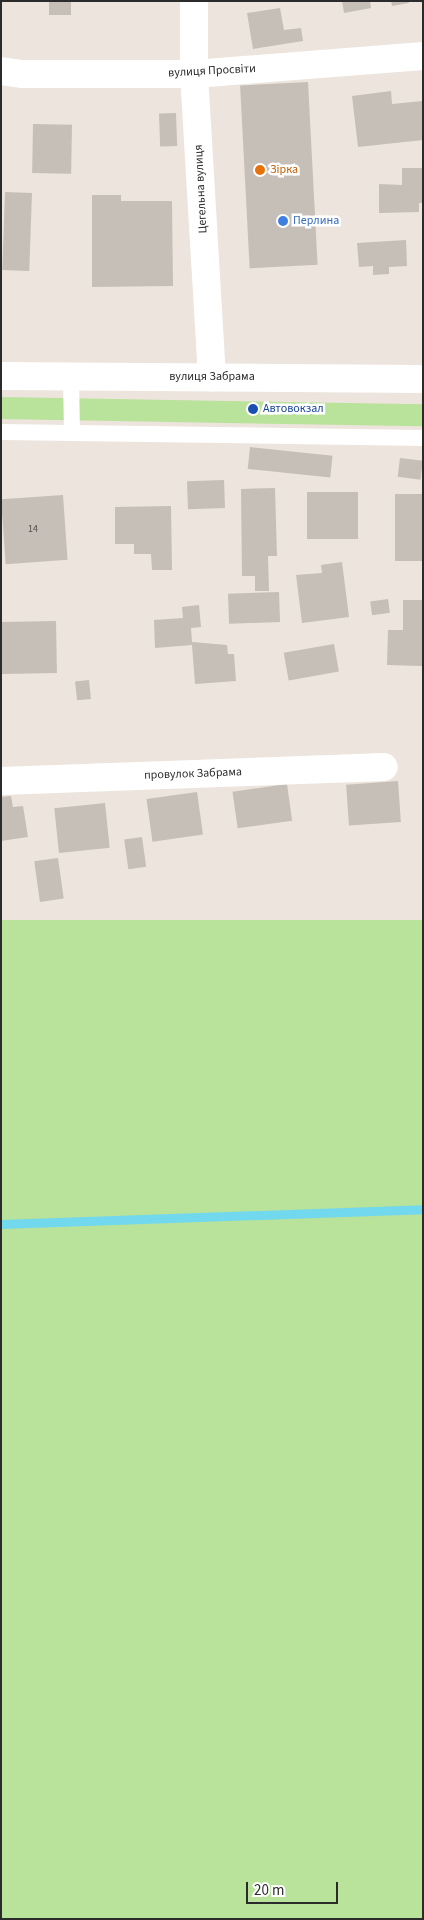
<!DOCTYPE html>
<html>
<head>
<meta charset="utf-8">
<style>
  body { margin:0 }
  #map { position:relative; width:424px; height:1920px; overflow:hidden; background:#ece4dd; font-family:"Source Sans 3",sans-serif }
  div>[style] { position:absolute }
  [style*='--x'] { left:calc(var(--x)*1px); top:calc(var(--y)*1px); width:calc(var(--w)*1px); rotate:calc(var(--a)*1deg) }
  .green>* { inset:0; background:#b9e29a; transform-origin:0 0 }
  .stream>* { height:9px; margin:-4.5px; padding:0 4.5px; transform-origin:4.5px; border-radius:4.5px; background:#71d8ed }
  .building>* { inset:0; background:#c5bfb8; transform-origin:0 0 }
  .lane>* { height:16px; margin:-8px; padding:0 8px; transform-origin:8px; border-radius:8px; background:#fff }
  .street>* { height:28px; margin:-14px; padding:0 14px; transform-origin:14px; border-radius:14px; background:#fff }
  .secondary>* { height:28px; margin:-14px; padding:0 14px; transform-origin:14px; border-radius:14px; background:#fff }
  .dots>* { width:14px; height:14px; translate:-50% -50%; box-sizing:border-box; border:2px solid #fff; border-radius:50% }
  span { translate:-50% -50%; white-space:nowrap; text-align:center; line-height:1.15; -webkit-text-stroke:5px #fff; paint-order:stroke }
  .number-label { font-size:10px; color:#52504e }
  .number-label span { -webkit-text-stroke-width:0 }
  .street-label { font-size:12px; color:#2b2b2b }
  .food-label { font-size:12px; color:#c56008 }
  .left { translate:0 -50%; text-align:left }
  .shop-label { font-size:12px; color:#366cbe }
  .transit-label { font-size:12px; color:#164399 }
  .frame { position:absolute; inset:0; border:2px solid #2b2b2b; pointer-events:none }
  .scale { position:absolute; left:246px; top:1882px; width:92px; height:22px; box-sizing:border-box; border:2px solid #2b2b2b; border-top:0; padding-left:6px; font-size:15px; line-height:18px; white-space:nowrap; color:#2b2b2b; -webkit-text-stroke:4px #fff; paint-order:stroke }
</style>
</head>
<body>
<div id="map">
  <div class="green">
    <i style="left:1px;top:397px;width:422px;height:22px;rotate:1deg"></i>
    <i style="left:423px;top:920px;width:999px;height:424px;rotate:90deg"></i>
  </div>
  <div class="stream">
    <i style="--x:1;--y:1224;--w:422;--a:-2"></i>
  </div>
  <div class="building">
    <i style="left:49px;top:1px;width:22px;height:14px"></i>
    <i style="clip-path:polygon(342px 1px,370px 1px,371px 8px,344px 13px)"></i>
    <i style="clip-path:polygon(391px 1px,408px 1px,409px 3px,392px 6px)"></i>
    <i style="clip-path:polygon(280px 8px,284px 30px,301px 28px,303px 41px,253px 49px,247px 13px)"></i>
    <i style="left:308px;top:82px;width:183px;height:68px;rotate:87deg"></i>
    <i style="clip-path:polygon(391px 91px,392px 104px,423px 101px,423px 140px,358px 147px,352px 96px)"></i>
    <i style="left:176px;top:113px;width:33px;height:17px;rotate:88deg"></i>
    <i style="left:33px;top:124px;width:39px;height:49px;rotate:1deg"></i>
    <i style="clip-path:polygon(402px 168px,423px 168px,423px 203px,419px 203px,419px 212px,379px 213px,379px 184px,402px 185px)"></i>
    <i style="left:5px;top:192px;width:27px;height:78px;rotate:2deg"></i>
    <i style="clip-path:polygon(92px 195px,121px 195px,121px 201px,172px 201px,173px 286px,92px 287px)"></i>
    <i style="clip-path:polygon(406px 240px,407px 266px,389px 267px,389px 274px,373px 275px,373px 266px,359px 267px,357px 243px)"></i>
    <i style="left:250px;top:447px;width:83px;height:22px;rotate:6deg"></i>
    <i style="left:400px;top:458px;width:23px;height:19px;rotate:7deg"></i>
    <i style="left:224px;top:480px;width:28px;height:37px;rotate:88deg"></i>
    <i style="clip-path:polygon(275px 488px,277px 556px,268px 556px,269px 591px,255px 591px,255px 576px,242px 576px,241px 489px)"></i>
    <i style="left:307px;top:492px;width:51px;height:47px"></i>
    <i style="left:395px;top:494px;width:28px;height:67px"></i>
    <i style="left:63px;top:495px;width:65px;height:62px;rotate:86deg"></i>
    <i style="clip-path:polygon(171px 506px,172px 570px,152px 570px,151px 554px,134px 554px,134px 544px,115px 544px,115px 507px)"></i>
    <i style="clip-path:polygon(342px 562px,349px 617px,302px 623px,296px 575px,322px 573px,321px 565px)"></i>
    <i style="left:279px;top:592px;width:30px;height:51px;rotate:88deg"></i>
    <i style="left:388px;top:599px;width:14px;height:18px;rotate:82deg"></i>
    <i style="clip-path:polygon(403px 600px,423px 600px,423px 666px,387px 665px,388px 630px,403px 630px)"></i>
    <i style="clip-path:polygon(199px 605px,201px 627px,191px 628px,192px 642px,227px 645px,228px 654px,234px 654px,236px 681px,195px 684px,192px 645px,155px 648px,154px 620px,183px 618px,182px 607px)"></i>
    <i style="left:56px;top:621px;width:52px;height:55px;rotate:89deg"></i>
    <i style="left:334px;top:644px;width:28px;height:51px;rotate:80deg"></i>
    <i style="left:89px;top:680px;width:19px;height:14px;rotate:84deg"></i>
    <i style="left:398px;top:781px;width:41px;height:52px;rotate:86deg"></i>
    <i style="left:287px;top:784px;width:37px;height:55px;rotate:82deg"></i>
    <i style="left:197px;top:792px;width:43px;height:51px;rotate:82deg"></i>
    <i style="clip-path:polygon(11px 796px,13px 807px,23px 806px,28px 837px,1px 841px,1px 797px)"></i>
    <i style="left:105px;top:803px;width:45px;height:51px;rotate:84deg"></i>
    <i style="left:142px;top:837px;width:30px;height:18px;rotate:82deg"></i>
    <i style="left:58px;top:858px;width:41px;height:24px;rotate:82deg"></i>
  </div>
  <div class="lane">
    <i style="--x:71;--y:376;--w:56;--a:89"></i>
    <i style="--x:1;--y:432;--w:422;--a:0.8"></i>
  </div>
  <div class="street">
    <i style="--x:194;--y:1;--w:73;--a:90"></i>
    <i style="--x:194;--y:74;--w:304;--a:86.6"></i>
    <i style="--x:1;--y:71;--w:22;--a:8"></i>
    <i style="--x:23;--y:74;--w:171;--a:0"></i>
    <i style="--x:194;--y:74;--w:230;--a:-4.5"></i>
    <i style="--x:1;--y:781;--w:383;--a:-2.1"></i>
  </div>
  <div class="secondary">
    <i style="--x:1;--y:376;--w:422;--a:0.4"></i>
  </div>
  <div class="dots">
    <i style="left:260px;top:170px;background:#e8710a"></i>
    <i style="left:283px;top:221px;background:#3f7fe0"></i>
    <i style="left:253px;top:409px;background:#1a4fb4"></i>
  </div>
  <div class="number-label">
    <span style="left:33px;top:530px">14</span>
  </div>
  <div class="street-label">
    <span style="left:212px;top:71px;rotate:-3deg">вулиця Просвіти</span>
    <span style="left:201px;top:189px;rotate:-93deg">Цегельна вулиця</span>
    <span style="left:212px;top:377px">вулиця Забрама</span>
    <span style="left:193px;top:774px;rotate:-2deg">провулок Забрама</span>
  </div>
  <div class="food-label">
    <span class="left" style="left:270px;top:170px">Зірка</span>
  </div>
  <div class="shop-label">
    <span class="left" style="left:293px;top:221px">Перлина</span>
  </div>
  <div class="transit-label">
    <span class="left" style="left:263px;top:409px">Автовокзал</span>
  </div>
  <div class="frame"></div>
  <div class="scale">20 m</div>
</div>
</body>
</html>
